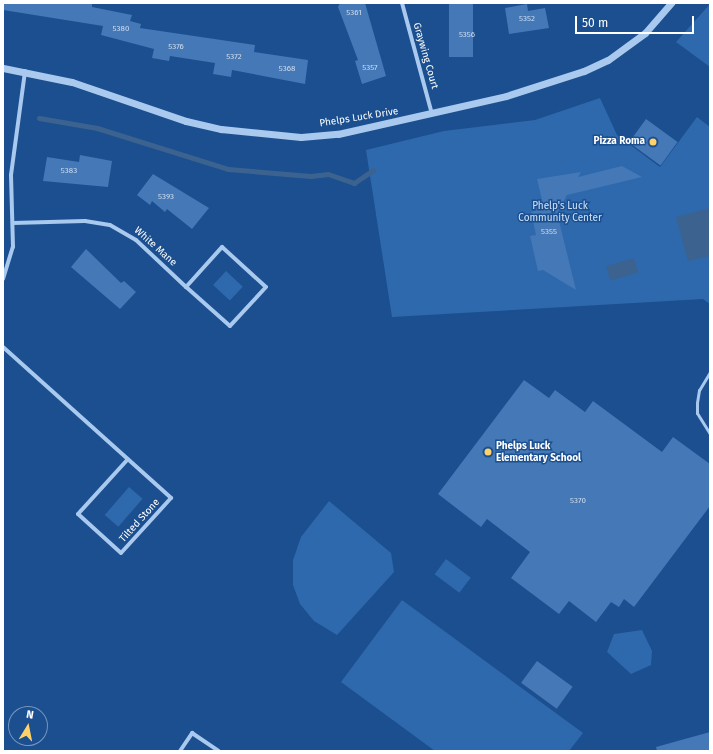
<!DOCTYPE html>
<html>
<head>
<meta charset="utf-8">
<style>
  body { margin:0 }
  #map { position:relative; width:713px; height:754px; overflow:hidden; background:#1b4f8f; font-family:"Fira Sans",sans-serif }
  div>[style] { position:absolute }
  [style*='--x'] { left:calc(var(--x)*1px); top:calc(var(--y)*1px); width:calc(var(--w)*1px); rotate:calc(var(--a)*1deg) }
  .green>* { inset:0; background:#2e69ad; transform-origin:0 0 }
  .water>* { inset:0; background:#3c6290; transform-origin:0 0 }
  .stream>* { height:5px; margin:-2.5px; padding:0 2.5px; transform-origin:2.5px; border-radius:2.5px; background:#3c6290 }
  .building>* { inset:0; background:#4478b7; transform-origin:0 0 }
  .service>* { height:3px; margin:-1.5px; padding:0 1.5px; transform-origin:1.5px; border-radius:1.5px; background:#a9c9ee }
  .minor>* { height:4px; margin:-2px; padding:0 2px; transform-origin:2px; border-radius:2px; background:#a9c9ee }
  .tertiary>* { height:7px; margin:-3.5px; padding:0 3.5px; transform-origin:3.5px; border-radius:3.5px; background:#a9c9ee }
  .dots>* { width:11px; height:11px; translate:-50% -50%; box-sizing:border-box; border:2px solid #1b4f8f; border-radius:50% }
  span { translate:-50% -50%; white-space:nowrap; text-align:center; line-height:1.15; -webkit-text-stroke:3px #1b4f8f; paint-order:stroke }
  .number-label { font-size:8px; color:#d0dded }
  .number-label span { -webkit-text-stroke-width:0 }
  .street-label { font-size:10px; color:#fff }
  .poi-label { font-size:10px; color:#fff; font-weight:700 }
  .right { translate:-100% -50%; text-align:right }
  .left { translate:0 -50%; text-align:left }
  .park-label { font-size:10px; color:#cfe3fa }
  .frame { position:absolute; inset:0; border:4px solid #fff; pointer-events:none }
  .north { position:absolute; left:8px; top:706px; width:40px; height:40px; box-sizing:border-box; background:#1b4f8f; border:1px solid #7695bc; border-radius:50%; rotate:10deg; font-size:11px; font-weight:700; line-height:16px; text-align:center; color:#fff }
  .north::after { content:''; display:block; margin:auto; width:14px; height:18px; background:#ffd166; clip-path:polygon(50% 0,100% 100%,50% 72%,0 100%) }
  .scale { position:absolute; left:575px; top:16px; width:119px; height:18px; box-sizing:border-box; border:2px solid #fff; border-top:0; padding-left:5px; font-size:12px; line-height:14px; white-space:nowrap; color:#fff; -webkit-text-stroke:3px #1b4f8f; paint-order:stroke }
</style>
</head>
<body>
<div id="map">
  <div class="green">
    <i style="clip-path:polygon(710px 4px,710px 67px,676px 42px)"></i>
    <i style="clip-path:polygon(600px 98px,617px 135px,660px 167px,697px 117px,710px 127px,710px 304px,703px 299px,392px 317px,366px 150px,444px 131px,535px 120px)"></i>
    <i style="left:226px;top:271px;width:23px;height:19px;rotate:43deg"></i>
    <i style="left:129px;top:487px;width:18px;height:37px;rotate:41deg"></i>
    <i style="clip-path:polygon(329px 501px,391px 553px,394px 572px,337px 635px,314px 621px,300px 604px,293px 585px,293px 560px,301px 537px)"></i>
    <i style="left:446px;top:559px;width:31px;height:19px;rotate:37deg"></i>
    <i style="clip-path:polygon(402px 600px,583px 733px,569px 751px,435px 751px,341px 682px)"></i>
    <i style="clip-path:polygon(642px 630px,652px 651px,651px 665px,631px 674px,607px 652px,614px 634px)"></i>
  </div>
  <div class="water">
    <i style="clip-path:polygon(710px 208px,710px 256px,688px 261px,676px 217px)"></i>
    <i style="left:634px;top:258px;width:15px;height:29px;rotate:74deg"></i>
  </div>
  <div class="stream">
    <i style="--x:39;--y:118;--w:59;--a:9.8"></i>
    <i style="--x:97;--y:128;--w:137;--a:17.4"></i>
    <i style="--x:228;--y:169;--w:83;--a:4.8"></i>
    <i style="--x:311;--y:176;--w:17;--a:-7"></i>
    <i style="--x:328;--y:174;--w:28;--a:19"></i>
    <i style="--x:354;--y:183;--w:23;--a:-34"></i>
  </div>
  <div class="building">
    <i style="clip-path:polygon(3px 3px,92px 3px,92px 7px,132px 15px,130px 21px,141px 24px,140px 28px,255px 45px,254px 52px,308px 60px,305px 84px,232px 70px,231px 77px,213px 74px,215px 63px,170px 56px,169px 61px,152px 58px,154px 49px,101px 35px,103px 26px,3px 10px)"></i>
    <i style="clip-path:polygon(340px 3px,365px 3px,386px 76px,362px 84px,355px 61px,358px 60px,338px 7px)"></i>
    <i style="left:449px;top:3px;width:24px;height:54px"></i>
    <i style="clip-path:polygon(527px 4px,528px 11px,545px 8px,549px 28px,509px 34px,505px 8px)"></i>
    <i style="left:646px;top:119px;width:39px;height:29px;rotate:36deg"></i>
    <i style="clip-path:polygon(80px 155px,112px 161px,108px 187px,43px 181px,47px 157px,79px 162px)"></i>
    <i style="clip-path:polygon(622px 166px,642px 177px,567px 195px,557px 213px,576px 290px,543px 270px,538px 271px,530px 236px,536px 235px,531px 212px,544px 208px,537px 179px,581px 172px,578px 177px)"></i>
    <i style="clip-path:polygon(153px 174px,209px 208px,192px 229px,167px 209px,165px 212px,152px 201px,150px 205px,137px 195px)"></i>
    <i style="clip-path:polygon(86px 249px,121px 283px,124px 281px,136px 292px,120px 309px,71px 267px)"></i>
    <i style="clip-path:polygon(524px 380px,549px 398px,555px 390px,585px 412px,593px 401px,662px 452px,673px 437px,710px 464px,710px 506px,634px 607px,624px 599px,619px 607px,611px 602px,596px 622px,569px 601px,559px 614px,511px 578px,530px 552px,487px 519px,481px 527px,438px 494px)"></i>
    <i style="left:537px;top:661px;width:44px;height:27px;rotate:36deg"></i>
    <i style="clip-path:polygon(710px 732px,710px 751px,657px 751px,656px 747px)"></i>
  </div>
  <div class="service">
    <i style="--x:710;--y:372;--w:21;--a:121"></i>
    <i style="--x:699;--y:390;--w:13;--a:99"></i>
    <i style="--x:697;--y:403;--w:10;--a:90"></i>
    <i style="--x:697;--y:413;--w:25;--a:58"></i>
  </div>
  <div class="minor">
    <i style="--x:402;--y:3;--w:115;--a:74.9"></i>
    <i style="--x:13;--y:223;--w:72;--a:-1.6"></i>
    <i style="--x:85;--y:221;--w:25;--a:9"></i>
    <i style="--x:110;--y:225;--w:30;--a:30"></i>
    <i style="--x:136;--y:240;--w:69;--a:43.2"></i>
    <i style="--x:186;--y:287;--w:54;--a:-48"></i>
    <i style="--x:222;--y:247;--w:59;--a:42.3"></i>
    <i style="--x:266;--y:287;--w:53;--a:132.7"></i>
    <i style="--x:230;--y:326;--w:59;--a:-138.4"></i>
    <i style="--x:3;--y:279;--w:34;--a:-73"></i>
    <i style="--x:13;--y:247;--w:72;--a:-91.6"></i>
    <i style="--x:11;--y:175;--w:105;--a:-82.3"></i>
    <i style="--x:3;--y:347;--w:226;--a:41.9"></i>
    <i style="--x:171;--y:498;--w:74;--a:132.3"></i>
    <i style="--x:121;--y:553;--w:58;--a:-137.8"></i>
    <i style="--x:78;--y:514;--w:74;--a:-47.7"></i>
    <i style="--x:180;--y:751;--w:22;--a:-56"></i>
    <i style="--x:192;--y:733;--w:32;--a:34"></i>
  </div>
  <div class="tertiary">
    <i style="--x:3;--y:68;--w:70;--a:11.5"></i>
    <i style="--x:72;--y:82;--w:120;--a:18.9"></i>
    <i style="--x:186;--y:121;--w:36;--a:13"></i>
    <i style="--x:221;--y:129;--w:80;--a:5.7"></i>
    <i style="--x:301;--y:137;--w:37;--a:-5"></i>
    <i style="--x:338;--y:134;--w:172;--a:-12.7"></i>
    <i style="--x:506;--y:96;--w:82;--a:-17.8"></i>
    <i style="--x:584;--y:71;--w:26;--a:-25"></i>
    <i style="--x:608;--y:60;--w:46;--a:-36.1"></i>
    <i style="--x:645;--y:33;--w:40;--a:-49"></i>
  </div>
  <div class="dots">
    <i style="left:653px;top:142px;background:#ffd166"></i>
    <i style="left:488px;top:452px;background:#ffd166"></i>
  </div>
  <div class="number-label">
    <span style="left:354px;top:13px">5361</span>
    <span style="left:527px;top:19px">5352</span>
    <span style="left:121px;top:29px">5380</span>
    <span style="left:467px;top:35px">5356</span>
    <span style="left:176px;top:47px">5376</span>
    <span style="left:234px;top:57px">5372</span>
    <span style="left:370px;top:68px">5357</span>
    <span style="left:287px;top:69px">5368</span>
    <span style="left:69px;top:171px">5383</span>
    <span style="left:166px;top:197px">5393</span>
    <span style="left:549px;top:232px">5355</span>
    <span style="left:578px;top:501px">5370</span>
  </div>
  <div class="street-label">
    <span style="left:425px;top:56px;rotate:74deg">Graywing Court</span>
    <span style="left:359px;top:118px;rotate:-9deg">Phelps Luck Drive</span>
    <span style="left:155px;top:247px;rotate:42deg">White Mane</span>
    <span style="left:140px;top:521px;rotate:-48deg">Tilted Stone</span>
  </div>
  <div class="poi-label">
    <span class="right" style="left:645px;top:142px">Pizza Roma</span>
    <span class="left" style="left:496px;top:452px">Phelps Luck<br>Elementary School</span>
  </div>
  <div class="park-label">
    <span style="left:560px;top:212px">Phelp's Luck<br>Community Center</span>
  </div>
  <div class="frame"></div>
  <div class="north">N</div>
  <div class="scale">50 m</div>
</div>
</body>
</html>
